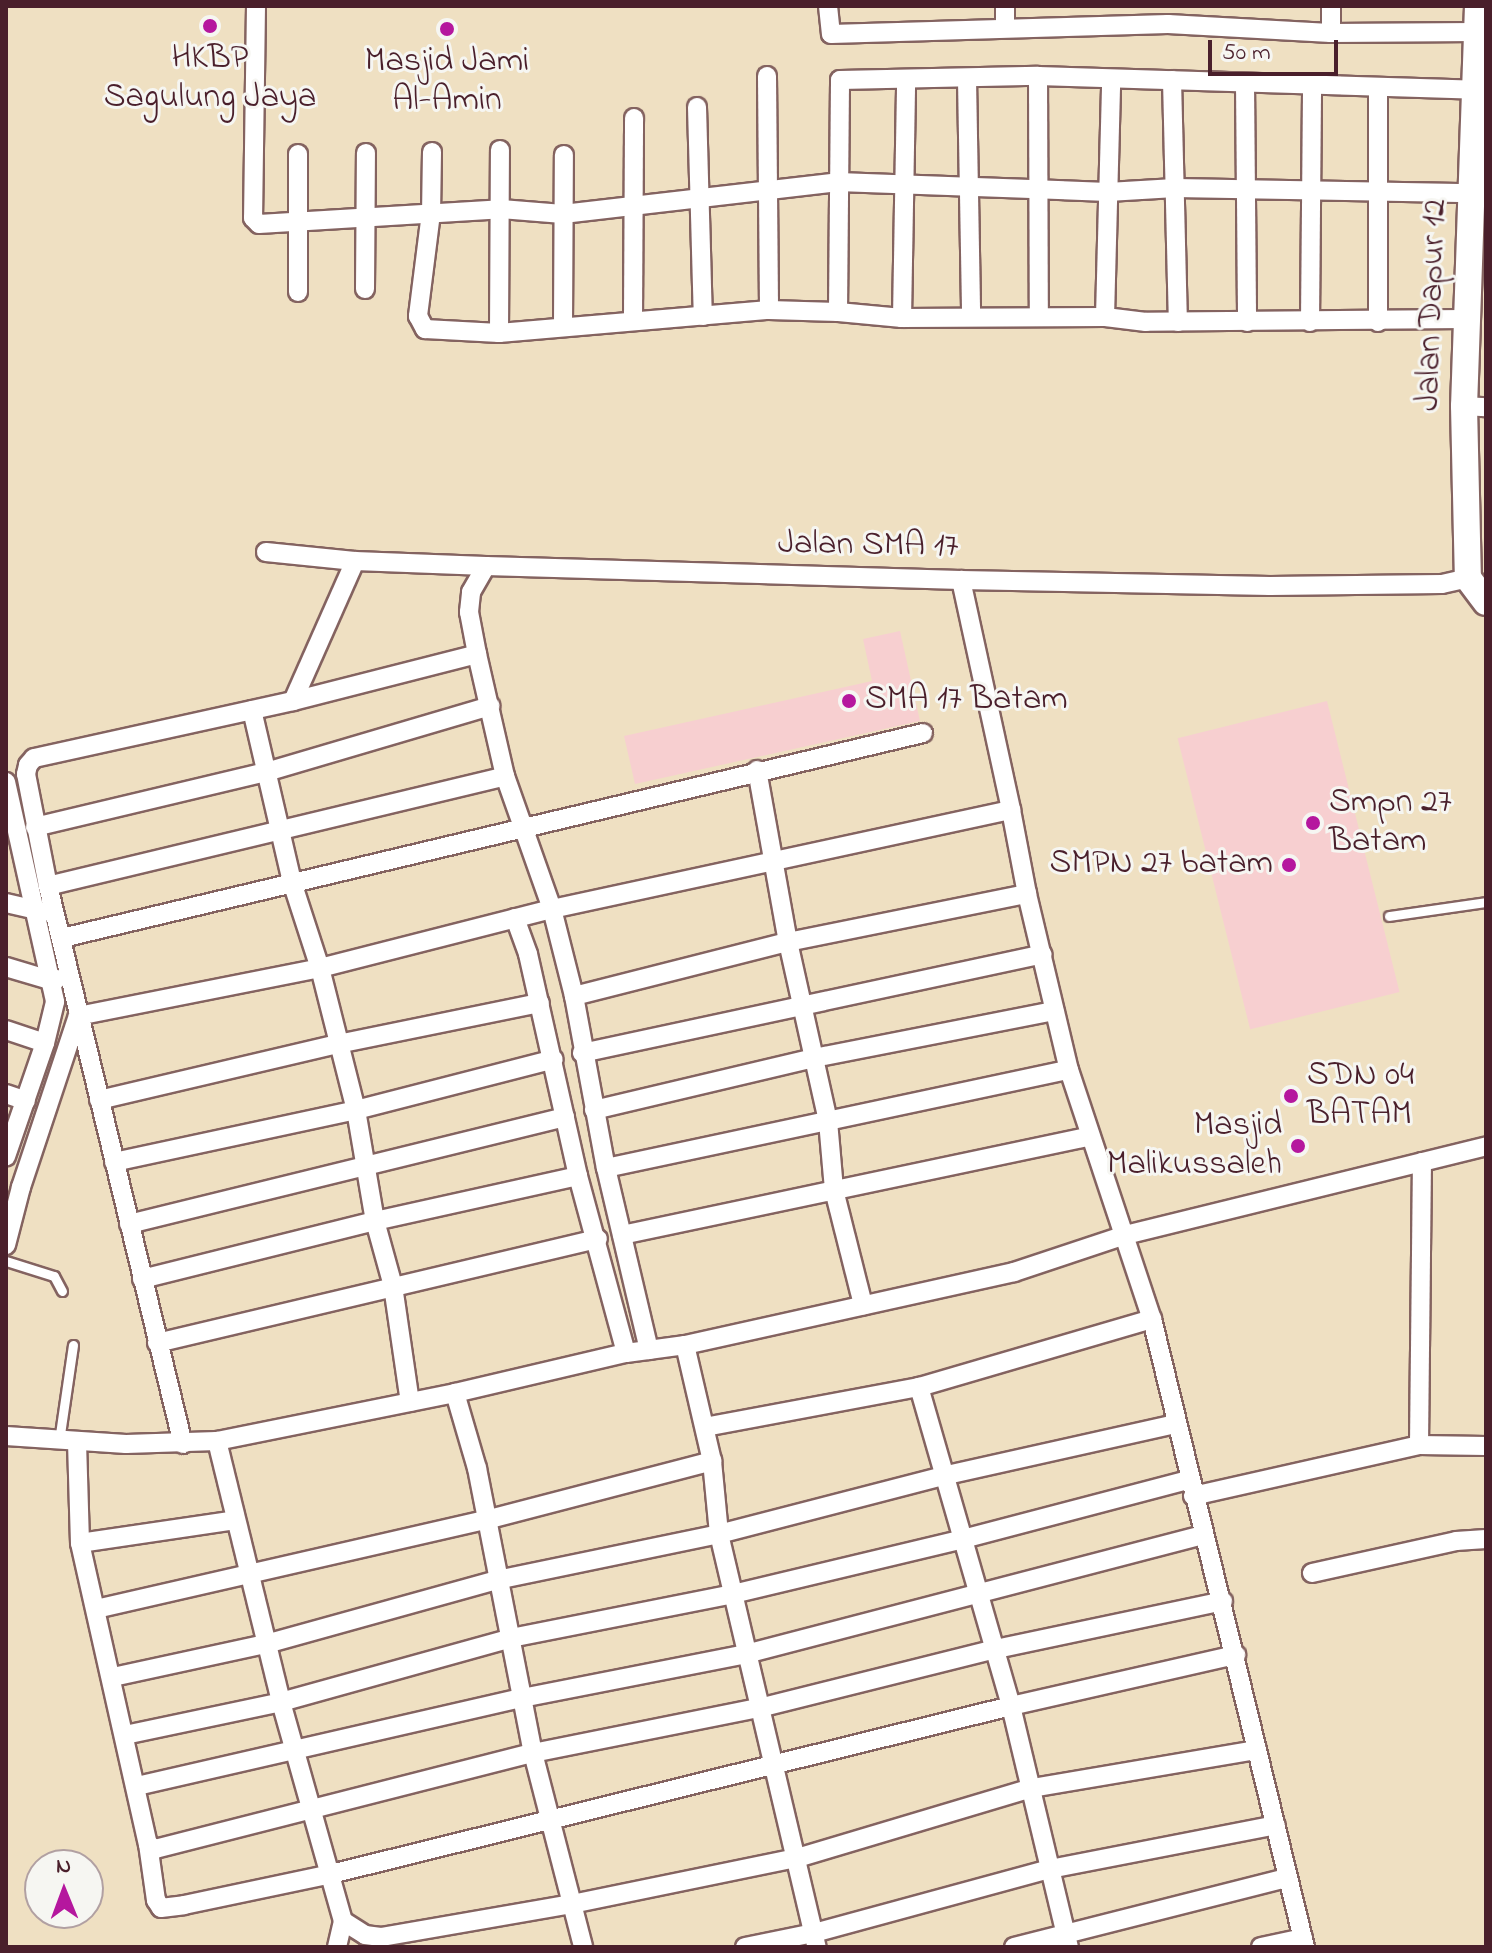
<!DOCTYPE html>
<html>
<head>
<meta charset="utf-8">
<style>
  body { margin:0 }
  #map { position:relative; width:1492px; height:1953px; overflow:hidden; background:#efe0c2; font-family:"Indie Flower",sans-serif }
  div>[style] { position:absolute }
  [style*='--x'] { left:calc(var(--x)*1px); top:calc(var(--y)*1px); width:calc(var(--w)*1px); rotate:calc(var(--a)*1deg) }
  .built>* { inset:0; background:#f7cfd0; transform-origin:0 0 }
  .roads { filter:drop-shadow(2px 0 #846360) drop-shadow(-2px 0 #846360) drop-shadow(0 2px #846360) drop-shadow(0 -2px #846360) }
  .lane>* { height:9px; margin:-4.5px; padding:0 4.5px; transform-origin:4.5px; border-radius:4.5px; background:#fff }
  .street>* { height:18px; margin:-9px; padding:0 9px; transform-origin:9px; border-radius:9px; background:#fff }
  .secondary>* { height:26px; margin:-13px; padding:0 13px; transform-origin:13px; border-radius:13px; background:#fff }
  .dots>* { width:22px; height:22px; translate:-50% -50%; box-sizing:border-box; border:4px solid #f6f6f2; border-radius:50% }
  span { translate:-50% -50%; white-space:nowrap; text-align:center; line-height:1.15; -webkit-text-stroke:6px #f6f6f2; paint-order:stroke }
  .poi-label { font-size:34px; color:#4a1f2b }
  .left { translate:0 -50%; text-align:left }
  .right { translate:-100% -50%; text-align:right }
  .street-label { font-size:34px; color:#4a1f2b }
  .frame { position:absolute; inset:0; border:8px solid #4a1f2b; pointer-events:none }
  .north { position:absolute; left:24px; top:1849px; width:80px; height:80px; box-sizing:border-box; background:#f6f6f2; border:2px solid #b1a0a2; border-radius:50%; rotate:359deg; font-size:22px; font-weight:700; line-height:32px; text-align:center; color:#4a1f2b }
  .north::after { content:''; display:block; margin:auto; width:28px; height:36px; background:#b5179e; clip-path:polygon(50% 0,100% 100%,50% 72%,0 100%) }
  .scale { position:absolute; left:1208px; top:40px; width:130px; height:36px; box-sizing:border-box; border:4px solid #4a1f2b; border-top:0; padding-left:10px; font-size:24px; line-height:28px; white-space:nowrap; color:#4a1f2b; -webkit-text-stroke:6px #f6f6f2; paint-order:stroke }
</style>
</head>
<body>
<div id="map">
  <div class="built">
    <i style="clip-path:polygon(900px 631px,920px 721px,635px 784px,624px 736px,872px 681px,863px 639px)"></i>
    <i style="left:1327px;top:701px;width:300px;height:154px;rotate:76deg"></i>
  </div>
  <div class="roads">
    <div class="lane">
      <i style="--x:1389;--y:916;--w:98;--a:-8.2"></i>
      <i style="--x:6;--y:1261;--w:50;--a:17.4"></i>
      <i style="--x:54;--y:1276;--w:17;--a:62"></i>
      <i style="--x:59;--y:1441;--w:97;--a:-81.7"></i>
    </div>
    <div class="street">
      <i style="--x:256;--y:6;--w:212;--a:90.8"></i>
      <i style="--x:253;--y:218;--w:8;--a:45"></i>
      <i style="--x:259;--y:224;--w:242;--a:-3.5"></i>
      <i style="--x:501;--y:209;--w:62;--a:4.6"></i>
      <i style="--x:563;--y:214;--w:277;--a:-6.6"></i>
      <i style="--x:838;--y:182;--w:270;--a:2.1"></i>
      <i style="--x:1108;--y:192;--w:67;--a:-3.4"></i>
      <i style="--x:1175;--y:188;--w:299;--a:1"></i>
      <i style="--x:828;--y:6;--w:28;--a:84"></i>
      <i style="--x:831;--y:34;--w:337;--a:-1.7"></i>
      <i style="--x:1168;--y:24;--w:163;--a:3.2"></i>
      <i style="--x:1331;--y:33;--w:146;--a:-0.4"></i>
      <i style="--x:1005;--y:6;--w:21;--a:90"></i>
      <i style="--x:1331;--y:6;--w:27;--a:90"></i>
      <i style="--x:767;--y:76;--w:234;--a:89.5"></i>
      <i style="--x:1038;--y:76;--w:241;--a:89.8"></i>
      <i style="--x:967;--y:79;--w:238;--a:89"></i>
      <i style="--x:1172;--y:80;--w:242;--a:88.6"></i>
      <i style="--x:1245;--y:83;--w:239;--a:89.5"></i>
      <i style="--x:697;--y:107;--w:209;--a:88.4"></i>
      <i style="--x:432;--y:152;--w:61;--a:90.9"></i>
      <i style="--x:431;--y:213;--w:104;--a:97.2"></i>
      <i style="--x:418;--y:316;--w:15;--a:62"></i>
      <i style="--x:425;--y:329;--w:74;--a:3.1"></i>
      <i style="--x:499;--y:333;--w:271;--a:-4.9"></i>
      <i style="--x:769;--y:310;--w:69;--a:1.7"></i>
      <i style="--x:298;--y:154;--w:138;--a:90"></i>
      <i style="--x:365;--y:289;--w:136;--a:-89.6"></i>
      <i style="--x:1105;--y:317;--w:236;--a:-88.5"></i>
      <i style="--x:902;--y:318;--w:238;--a:-89"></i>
      <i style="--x:633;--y:319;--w:201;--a:-89.7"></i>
      <i style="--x:1466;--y:319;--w:320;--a:179.5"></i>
      <i style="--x:1146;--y:322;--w:41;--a:-173"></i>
      <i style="--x:1105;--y:317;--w:203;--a:179.7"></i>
      <i style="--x:902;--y:318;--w:64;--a:-174.6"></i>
      <i style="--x:838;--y:312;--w:232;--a:-89.5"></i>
      <i style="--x:840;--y:80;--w:198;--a:-1.2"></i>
      <i style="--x:1038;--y:76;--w:438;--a:1.8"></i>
      <i style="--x:1310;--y:322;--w:237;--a:-89.5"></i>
      <i style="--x:1378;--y:322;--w:235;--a:-90"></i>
      <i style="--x:563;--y:326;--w:171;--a:-89.7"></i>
      <i style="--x:499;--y:333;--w:183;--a:-89.7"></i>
      <i style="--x:1464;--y:406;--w:22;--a:3"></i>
      <i style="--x:266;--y:552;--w:89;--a:5.8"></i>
      <i style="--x:355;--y:561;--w:131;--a:2.2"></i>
      <i style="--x:486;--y:566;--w:475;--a:1.7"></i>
      <i style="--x:961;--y:580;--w:309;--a:1.1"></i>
      <i style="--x:1270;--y:586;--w:172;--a:-0.7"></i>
      <i style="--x:1442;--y:584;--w:27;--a:-13"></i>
      <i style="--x:961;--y:580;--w:235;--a:77.7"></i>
      <i style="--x:477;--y:654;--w:43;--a:-100.8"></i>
      <i style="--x:469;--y:612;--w:20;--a:-84"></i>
      <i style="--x:471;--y:592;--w:30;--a:-60"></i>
      <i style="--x:293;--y:701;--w:153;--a:-66.1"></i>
      <i style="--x:252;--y:710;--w:177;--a:76.9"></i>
      <i style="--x:292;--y:882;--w:90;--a:72"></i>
      <i style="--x:320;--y:968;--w:146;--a:75.8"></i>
      <i style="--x:356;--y:1110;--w:113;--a:80.3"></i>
      <i style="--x:375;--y:1221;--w:67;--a:74.5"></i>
      <i style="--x:393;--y:1286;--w:117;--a:81.7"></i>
      <i style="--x:757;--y:770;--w:175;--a:79.8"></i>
      <i style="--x:788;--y:942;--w:183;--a:77.4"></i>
      <i style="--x:828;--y:1121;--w:69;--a:85"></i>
      <i style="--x:834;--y:1190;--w:119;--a:75.8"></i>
      <i style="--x:6;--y:782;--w:225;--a:77.4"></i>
      <i style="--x:55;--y:1002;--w:42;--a:103.7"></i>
      <i style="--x:45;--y:1043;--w:120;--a:109"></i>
      <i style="--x:35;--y:827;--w:237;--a:-13.4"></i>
      <i style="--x:266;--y:772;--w:234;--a:-16.4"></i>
      <i style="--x:48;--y:886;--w:470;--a:-13.5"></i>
      <i style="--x:6;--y:903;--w:39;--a:13"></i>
      <i style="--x:515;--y:918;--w:38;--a:70"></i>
      <i style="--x:528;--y:954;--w:228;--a:77.3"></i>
      <i style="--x:578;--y:1176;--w:183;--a:74.8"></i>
      <i style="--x:62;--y:938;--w:885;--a:-13.39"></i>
      <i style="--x:6;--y:967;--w:46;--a:16.5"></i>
      <i style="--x:50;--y:980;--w:7;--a:-8"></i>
      <i style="--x:574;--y:996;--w:221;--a:-14.2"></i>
      <i style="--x:788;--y:942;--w:244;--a:-11.4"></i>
      <i style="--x:6;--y:1030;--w:41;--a:18.4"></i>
      <i style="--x:582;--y:1053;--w:471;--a:-12.1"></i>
      <i style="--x:6;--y:1094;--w:21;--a:19"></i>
      <i style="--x:99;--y:1100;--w:245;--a:-13.2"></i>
      <i style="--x:338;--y:1044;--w:206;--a:-11.5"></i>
      <i style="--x:594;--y:1110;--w:226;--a:-13.3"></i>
      <i style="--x:814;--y:1058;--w:245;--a:-11.1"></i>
      <i style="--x:114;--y:1162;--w:248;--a:-12.1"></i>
      <i style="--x:356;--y:1110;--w:204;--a:-14.4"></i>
      <i style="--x:606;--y:1168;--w:473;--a:-12"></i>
      <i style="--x:129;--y:1224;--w:449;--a:-13.8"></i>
      <i style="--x:622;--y:1235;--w:478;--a:-11.9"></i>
      <i style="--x:6;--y:1245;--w:60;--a:-75.5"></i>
      <i style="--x:21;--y:1187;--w:180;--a:-71.6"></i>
      <i style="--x:78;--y:1016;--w:247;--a:-11.2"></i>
      <i style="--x:320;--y:968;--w:239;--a:-14.3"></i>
      <i style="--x:552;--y:909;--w:470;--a:-12.2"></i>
      <i style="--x:1011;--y:810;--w:86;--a:79.2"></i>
      <i style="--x:1027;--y:894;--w:181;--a:76.6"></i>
      <i style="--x:1069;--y:1070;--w:262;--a:71.6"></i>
      <i style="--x:1152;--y:1319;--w:646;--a:76.31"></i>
      <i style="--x:142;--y:1279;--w:240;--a:-14"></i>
      <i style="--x:375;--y:1221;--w:208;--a:-12.5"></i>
      <i style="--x:157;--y:1343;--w:453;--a:-13.3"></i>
      <i style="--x:685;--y:1345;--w:119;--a:76.9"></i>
      <i style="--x:712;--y:1461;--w:73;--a:84.5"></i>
      <i style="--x:719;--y:1534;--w:424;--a:76.7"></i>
      <i style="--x:919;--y:1387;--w:332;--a:73.9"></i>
      <i style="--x:1011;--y:1706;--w:248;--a:76.5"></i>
      <i style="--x:455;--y:1393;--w:78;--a:73.7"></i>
      <i style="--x:477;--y:1468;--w:290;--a:78.9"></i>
      <i style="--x:533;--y:1753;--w:200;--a:75.5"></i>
      <i style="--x:705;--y:1427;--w:218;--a:-10.6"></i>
      <i style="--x:919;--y:1387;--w:243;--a:-16.3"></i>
      <i style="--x:6;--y:1436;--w:120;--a:3.8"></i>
      <i style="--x:126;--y:1444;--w:91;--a:-1.9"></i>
      <i style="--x:217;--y:1441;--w:243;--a:-11.4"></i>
      <i style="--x:455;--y:1393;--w:176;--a:-13.2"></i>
      <i style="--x:626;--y:1353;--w:60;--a:-7.7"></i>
      <i style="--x:685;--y:1345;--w:337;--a:-12.5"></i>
      <i style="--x:1014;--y:1272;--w:117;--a:-18.4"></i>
      <i style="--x:1125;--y:1235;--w:372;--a:-13.8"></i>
      <i style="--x:217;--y:1441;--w:269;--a:76.2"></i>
      <i style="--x:281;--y:1702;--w:228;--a:74.2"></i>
      <i style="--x:343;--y:1921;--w:26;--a:32"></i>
      <i style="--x:365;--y:1935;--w:16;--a:7"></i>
      <i style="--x:381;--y:1937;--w:194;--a:-9.8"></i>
      <i style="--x:572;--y:1904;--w:230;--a:-11.6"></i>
      <i style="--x:797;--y:1858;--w:245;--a:-16.6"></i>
      <i style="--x:1032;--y:1788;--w:228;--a:-9.6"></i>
      <i style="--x:77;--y:1442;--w:101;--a:88.3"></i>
      <i style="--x:80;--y:1543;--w:309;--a:77.3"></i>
      <i style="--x:148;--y:1844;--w:9;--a:36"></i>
      <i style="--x:155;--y:1849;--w:390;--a:-14.3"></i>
      <i style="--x:533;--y:1753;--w:230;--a:-11.3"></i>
      <i style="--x:759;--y:1708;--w:244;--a:-14"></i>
      <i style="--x:996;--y:1649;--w:232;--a:-11.9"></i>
      <i style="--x:183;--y:1444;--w:574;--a:-103.6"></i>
      <i style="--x:48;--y:886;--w:114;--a:-101.1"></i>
      <i style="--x:26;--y:774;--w:9;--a:-77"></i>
      <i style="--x:28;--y:765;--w:9;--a:-49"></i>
      <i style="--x:34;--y:758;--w:265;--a:-12.4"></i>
      <i style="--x:293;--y:701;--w:190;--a:-14.3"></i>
      <i style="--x:477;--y:654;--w:125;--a:77.1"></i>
      <i style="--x:505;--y:776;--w:141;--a:70.5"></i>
      <i style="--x:552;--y:909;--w:90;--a:75.8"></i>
      <i style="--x:574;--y:996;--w:175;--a:79.5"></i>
      <i style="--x:606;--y:1168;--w:187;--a:76.7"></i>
      <i style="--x:1419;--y:1445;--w:283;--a:-89.4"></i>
      <i style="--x:1193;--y:1496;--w:232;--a:-12.7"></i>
      <i style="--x:1419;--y:1445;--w:67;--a:0.9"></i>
      <i style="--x:80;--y:1543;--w:157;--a:-8.4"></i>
      <i style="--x:1312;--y:1573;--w:148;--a:-12.5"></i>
      <i style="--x:1456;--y:1541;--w:30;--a:-4"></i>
      <i style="--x:96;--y:1609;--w:400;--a:-12.9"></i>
      <i style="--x:486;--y:1520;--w:234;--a:-14.6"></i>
      <i style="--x:113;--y:1677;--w:157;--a:-12.2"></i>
      <i style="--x:266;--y:1644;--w:240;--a:-15.5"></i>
      <i style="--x:497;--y:1580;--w:227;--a:-11.7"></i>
      <i style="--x:719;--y:1534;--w:236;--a:-14.5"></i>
      <i style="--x:947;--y:1475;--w:234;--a:-12.6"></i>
      <i style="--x:125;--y:1735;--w:159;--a:-11.9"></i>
      <i style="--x:281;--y:1702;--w:239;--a:-15.5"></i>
      <i style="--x:511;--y:1638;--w:226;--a:-11.2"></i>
      <i style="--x:733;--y:1594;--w:236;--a:-13.4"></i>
      <i style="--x:963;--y:1539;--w:233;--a:-14.7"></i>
      <i style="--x:137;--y:1786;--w:395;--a:-12.9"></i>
      <i style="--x:522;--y:1698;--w:228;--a:-11.1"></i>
      <i style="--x:746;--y:1654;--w:473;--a:-14.6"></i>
      <i style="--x:148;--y:1844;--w:57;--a:81.9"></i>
      <i style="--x:156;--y:1900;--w:9;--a:58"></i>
      <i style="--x:161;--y:1908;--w:23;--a:-7"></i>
      <i style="--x:184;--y:1905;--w:150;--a:-11.9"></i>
      <i style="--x:331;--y:1874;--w:700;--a:-13.88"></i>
      <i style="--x:1011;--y:1706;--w:231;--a:-12.8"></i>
      <i style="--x:337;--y:1947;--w:27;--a:-77"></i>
      <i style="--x:745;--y:1947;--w:70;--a:-11.5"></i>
      <i style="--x:814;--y:1933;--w:245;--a:-15.2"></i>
      <i style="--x:1050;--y:1869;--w:230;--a:-11"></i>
      <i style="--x:1014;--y:1947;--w:282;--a:-14.2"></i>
      <i style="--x:1261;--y:1947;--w:43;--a:-12.1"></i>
    </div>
    <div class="secondary">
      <i style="--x:1478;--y:6;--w:400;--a:92"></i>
      <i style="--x:1464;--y:406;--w:172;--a:88.7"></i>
      <i style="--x:1468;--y:578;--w:30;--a:53"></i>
    </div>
  </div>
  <div class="dots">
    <i style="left:210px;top:26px;background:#b5179e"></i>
    <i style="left:447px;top:29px;background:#b5179e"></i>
    <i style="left:849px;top:701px;background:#b5179e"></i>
    <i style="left:1313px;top:823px;background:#b5179e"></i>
    <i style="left:1289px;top:865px;background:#b5179e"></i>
    <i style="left:1291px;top:1096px;background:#b5179e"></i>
    <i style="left:1298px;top:1146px;background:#b5179e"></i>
  </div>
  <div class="poi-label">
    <span style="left:210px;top:79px">HKBP<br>Sagulung Jaya</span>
    <span style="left:447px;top:82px">Masjid Jami<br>Al-Amin</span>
    <span class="left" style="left:865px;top:701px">SMA 17 Batam</span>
    <span class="left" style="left:1329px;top:823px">Smpn 27<br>Batam</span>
    <span class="right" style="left:1273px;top:865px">SMPN 27 batam</span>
    <span class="left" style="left:1307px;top:1096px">SDN 04<br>BATAM</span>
    <span class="right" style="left:1282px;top:1146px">Masjid<br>Malikussaleh</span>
  </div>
  <div class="street-label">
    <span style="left:1433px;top:305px;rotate:-88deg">Jalan Dapur 12</span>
    <span style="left:868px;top:546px;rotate:1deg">Jalan SMA 17</span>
  </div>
  <div class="frame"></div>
  <div class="north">N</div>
  <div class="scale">50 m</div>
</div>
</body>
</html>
